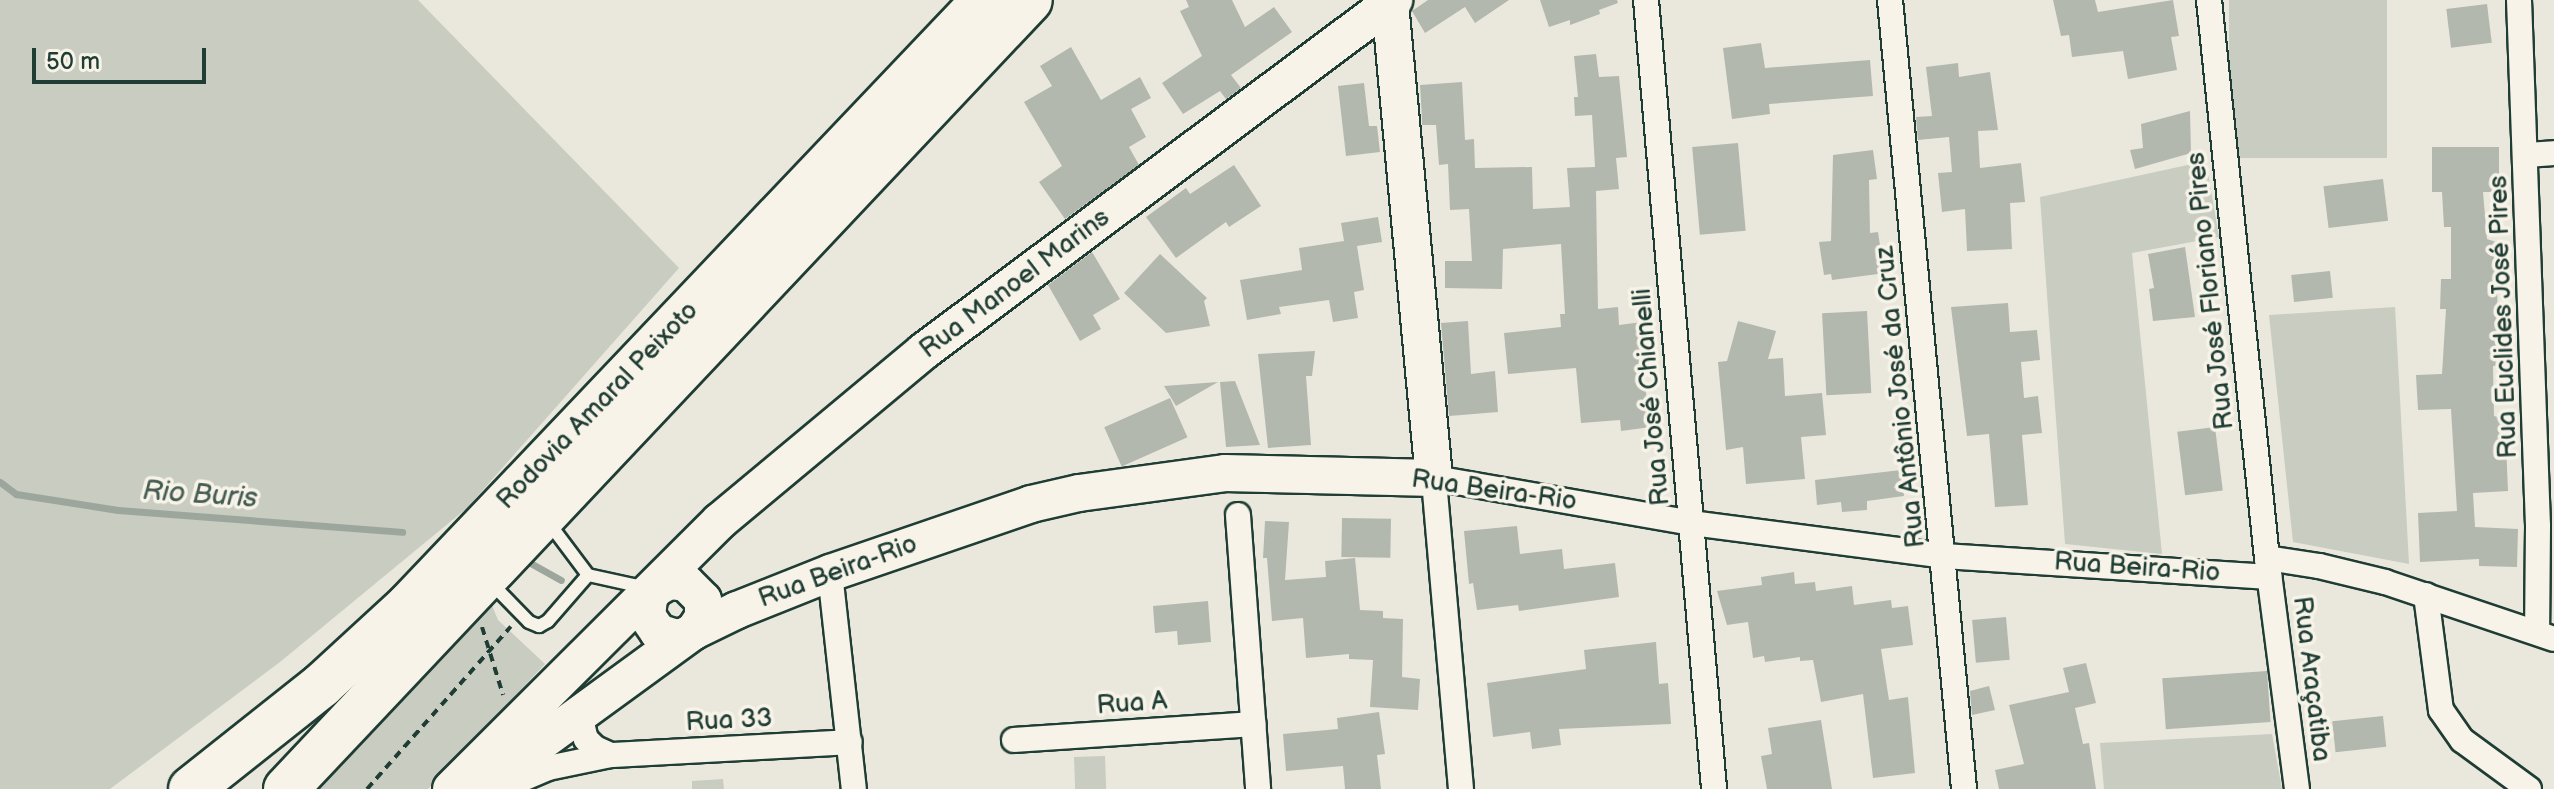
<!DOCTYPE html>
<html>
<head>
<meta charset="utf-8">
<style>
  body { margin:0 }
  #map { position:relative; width:2554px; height:789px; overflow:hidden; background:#eae8dd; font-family:"Balsamiq Sans",sans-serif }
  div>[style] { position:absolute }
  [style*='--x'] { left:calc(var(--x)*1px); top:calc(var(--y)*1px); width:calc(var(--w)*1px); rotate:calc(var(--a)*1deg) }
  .green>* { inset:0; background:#c8ccc1; transform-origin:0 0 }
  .stream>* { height:7px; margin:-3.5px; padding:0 3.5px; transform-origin:3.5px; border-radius:3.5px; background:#9ca69c }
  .building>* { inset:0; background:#b2b8ae; transform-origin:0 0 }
  .path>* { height:4px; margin-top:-2px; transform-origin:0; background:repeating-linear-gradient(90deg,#1f3d34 0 8px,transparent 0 14px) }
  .roads { filter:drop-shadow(2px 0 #1f3d34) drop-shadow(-2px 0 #1f3d34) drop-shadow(0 2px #1f3d34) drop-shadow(0 -2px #1f3d34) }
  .lane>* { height:12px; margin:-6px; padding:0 6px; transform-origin:6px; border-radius:6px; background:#f7f3e8 }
  .street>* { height:24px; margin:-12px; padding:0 12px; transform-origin:12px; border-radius:12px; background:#f7f3e8 }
  .secondary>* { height:36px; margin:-18px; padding:0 18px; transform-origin:18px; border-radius:18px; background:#f7f3e8 }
  .highway>* { height:44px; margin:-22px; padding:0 22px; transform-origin:22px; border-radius:22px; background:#f7f3e8 }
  span { translate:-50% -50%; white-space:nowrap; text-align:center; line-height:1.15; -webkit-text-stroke:7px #f7f3e8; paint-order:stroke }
  .street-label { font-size:26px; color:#1f3d34 }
  .water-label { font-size:28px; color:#445c53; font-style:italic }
  .scale { position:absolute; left:32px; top:48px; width:174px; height:36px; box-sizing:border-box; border:4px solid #1f3d34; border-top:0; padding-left:10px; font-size:24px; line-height:28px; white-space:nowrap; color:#1f3d34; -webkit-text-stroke:6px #f7f3e8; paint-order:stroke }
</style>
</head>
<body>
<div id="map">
  <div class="green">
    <i style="clip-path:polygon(0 0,418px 0,679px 268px,467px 508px,280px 662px,110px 789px,0 789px)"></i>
    <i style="left:2229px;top:0;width:158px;height:158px"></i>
    <i style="clip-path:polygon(2206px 161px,2219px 237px,2132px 253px,2162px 554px,2065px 544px,2040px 197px)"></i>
    <i style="clip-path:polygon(2395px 307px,2409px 564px,2293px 542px,2269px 315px)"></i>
    <i style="clip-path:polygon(489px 598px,498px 620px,545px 664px,428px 789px,320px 789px)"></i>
    <i style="clip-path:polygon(2272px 734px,2282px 789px,2104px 789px,2100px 743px)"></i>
    <i style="left:1105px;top:756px;width:33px;height:31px;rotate:88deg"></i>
    <i style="clip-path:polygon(723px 779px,724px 789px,692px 789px,692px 781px)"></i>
  </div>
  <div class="stream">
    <i style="--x:0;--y:482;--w:20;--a:37"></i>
    <i style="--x:16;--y:494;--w:103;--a:8.9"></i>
    <i style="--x:118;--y:510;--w:285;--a:4.4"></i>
    <i style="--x:525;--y:560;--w:41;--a:29.1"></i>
  </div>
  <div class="building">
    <i style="clip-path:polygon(1186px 0,1232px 0,1245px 27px,1274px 7px,1292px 32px,1231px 75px,1241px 88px,1226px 99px,1220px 91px,1183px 114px,1162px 83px,1202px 56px,1180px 11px,1189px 7px)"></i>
    <i style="clip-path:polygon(1428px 0,1509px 0,1475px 23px,1465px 7px,1425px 33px,1412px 11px)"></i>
    <i style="clip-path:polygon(1540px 0,1617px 0,1618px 3px,1599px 10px,1600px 14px,1570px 25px,1570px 20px,1549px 27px)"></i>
    <i style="clip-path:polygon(2053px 0,2095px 0,2098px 12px,2173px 0,2179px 36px,2171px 37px,2177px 70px,2128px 79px,2123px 51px,2072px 57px,2069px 35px,2061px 36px)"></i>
    <i style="left:2487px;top:4px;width:39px;height:41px;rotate:83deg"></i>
    <i style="clip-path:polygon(1761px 43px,1765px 68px,1870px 60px,1873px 96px,1769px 104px,1770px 114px,1732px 119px,1723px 48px)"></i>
    <i style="clip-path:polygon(1071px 47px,1101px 100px,1140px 77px,1151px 98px,1131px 109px,1146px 137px,1129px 147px,1139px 165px,1065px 219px,1039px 182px,1062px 166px,1024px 102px,1052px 86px,1040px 66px)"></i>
    <i style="clip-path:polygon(1596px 54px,1599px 77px,1619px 76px,1627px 157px,1616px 158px,1619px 189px,1596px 191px,1598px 309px,1618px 307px,1619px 325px,1642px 322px,1644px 340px,1638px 340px,1651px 427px,1621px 431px,1620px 420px,1581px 423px,1576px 368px,1508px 374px,1504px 333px,1561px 327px,1560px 314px,1565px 314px,1561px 244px,1503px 249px,1502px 289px,1445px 288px,1445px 261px,1472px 261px,1469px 209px,1450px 210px,1448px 164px,1439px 165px,1436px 125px,1422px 125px,1422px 118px,1420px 85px,1462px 82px,1465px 140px,1474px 139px,1475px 168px,1532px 167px,1533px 209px,1570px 207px,1567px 168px,1595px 167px,1592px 115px,1575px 116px,1574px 97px,1578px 97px,1574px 56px)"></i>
    <i style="clip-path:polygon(1958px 63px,1959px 77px,1990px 72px,1998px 130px,1978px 131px,1980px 168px,2021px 163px,2025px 202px,2010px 203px,2012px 249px,1967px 251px,1965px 209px,1942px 212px,1938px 173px,1952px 172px,1949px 137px,1918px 140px,1916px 117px,1932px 116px,1926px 67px)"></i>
    <i style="clip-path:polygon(1364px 83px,1369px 126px,1377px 126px,1380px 152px,1346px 156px,1338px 86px)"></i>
    <i style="clip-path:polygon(2190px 111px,2191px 153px,2135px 169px,2130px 150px,2143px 148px,2141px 124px)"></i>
    <i style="left:1738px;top:143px;width:88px;height:46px;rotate:85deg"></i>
    <i style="clip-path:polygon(2432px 147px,2499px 147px,2499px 192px,2483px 192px,2487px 239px,2496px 242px,2498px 324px,2506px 324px,2503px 366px,2493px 366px,2494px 416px,2505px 419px,2508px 491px,2473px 493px,2475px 527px,2518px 529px,2517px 567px,2479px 566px,2479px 559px,2420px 562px,2418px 513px,2457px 511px,2451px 409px,2418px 410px,2416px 375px,2442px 374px,2446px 309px,2440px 309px,2441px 279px,2451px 279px,2451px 227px,2444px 227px,2442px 192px,2432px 192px)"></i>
    <i style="clip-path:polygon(1873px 150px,1877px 179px,1869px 180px,1870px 233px,1878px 232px,1883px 265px,1877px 268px,1878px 274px,1832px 280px,1831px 274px,1824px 275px,1819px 242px,1831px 241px,1833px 155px)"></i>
    <i style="clip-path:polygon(1234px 165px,1261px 206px,1229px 227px,1226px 222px,1176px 258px,1146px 217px,1186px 188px,1190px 194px)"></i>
    <i style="left:2383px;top:179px;width:42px;height:60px;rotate:83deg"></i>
    <i style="clip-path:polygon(1378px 217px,1382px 242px,1357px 246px,1364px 290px,1354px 292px,1358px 318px,1333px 322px,1329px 300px,1279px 307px,1281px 314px,1247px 320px,1240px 280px,1302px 270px,1299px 248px,1344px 241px,1341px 223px)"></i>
    <i style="clip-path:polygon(2185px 247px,2195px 317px,2153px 321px,2149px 289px,2154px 288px,2148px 254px)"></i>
    <i style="clip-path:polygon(1092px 252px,1120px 299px,1093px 315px,1101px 329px,1080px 341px,1048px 285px)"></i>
    <i style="clip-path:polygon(1160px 254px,1207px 298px,1204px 301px,1210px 326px,1166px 333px,1124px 293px)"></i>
    <i style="left:2330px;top:271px;width:27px;height:39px;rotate:84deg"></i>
    <i style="clip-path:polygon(2008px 303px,2010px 332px,2037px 330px,2040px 360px,2021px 362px,2024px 398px,2038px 396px,2042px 433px,2022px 435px,2028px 505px,1995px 507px,1989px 434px,1967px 436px,1951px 307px)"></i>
    <i style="left:1867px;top:311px;width:82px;height:45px;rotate:87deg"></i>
    <i style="clip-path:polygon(1468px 321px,1471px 374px,1495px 371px,1498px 412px,1449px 416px,1441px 323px)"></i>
    <i style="clip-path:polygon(1738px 321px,1776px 331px,1768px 359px,1783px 358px,1785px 396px,1822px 393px,1826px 435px,1801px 437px,1805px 479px,1746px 484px,1743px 447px,1726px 450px,1718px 362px,1727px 361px)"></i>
    <i style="clip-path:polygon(1315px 351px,1312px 376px,1306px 376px,1311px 445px,1268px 448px,1258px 354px)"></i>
    <i style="clip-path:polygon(1235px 381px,1260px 445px,1226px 447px,1220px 382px)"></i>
    <i style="clip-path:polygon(1218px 382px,1176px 406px,1164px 386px)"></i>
    <i style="left:1170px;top:398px;width:43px;height:72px;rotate:66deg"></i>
    <i style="left:2215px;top:427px;width:64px;height:38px;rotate:83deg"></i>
    <i style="clip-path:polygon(1901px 470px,1904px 496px,1867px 501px,1867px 510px,1842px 512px,1841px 502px,1817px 505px,1815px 480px)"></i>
    <i style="left:1342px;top:518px;width:49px;height:39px;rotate:1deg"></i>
    <i style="clip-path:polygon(1265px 521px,1289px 522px,1285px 580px,1326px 577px,1325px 561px,1355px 558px,1360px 610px,1383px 611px,1383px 618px,1403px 619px,1402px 677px,1420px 679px,1418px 710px,1370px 707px,1373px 660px,1349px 659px,1349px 654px,1306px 658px,1303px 618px,1272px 621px,1267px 558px,1263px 558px)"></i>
    <i style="clip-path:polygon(1517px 526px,1520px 554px,1562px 549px,1564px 569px,1615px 563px,1619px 597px,1519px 611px,1518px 605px,1477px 610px,1473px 583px,1469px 584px,1464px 531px)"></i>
    <i style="clip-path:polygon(1794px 572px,1795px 584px,1815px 582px,1816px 591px,1852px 586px,1854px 605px,1891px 600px,1892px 608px,1908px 606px,1913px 645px,1881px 649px,1889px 700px,1908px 697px,1915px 773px,1873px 778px,1863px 694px,1821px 702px,1813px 660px,1800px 661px,1800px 657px,1765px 662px,1764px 656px,1753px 658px,1748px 622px,1727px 625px,1717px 591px,1762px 585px,1761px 577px)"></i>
    <i style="clip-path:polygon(1208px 601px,1211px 642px,1178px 645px,1177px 631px,1155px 633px,1153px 606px)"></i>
    <i style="left:2006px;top:617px;width:43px;height:34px;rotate:85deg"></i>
    <i style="clip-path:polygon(1656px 642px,1659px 684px,1668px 683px,1671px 724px,1559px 729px,1561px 745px,1532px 749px,1530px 732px,1493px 737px,1487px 683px,1586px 669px,1584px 650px)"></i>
    <i style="clip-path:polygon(2086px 663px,2096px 703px,2075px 708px,2083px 744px,2089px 743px,2096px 789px,1999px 789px,1995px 770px,2024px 764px,2009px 705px,2069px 692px,2063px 668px)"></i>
    <i style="left:2267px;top:671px;width:51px;height:105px;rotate:86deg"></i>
    <i style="clip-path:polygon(1989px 686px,1995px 710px,1972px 715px,1970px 691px)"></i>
    <i style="clip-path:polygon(1379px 712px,1385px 754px,1377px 755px,1381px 789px,1345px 789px,1343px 766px,1286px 771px,1283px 734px,1338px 729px,1337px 718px)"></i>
    <i style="left:2383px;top:716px;width:31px;height:51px;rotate:84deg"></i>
    <i style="clip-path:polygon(1821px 720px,1832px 789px,1767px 789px,1761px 756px,1772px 754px,1768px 728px)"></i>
  </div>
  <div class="path">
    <i style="--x:482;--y:627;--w:71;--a:72.8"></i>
    <i style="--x:367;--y:789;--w:217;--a:-48.5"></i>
  </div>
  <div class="roads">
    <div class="lane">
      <i style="--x:588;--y:575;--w:60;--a:12.4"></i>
      <i style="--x:491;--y:583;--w:54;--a:45.7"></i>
      <i style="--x:529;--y:622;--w:11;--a:22"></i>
      <i style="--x:539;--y:626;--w:10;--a:-29"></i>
      <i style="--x:548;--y:621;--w:61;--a:-49"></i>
      <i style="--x:588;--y:575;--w:65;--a:-126.9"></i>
    </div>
    <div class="street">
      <i style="--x:1646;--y:0;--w:792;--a:85.07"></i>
      <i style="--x:1890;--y:0;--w:792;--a:84.64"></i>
      <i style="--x:2209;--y:0;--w:561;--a:84.07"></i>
      <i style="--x:2267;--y:558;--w:233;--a:82.6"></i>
      <i style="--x:2519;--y:0;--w:526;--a:87.93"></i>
      <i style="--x:2538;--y:526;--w:106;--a:90.5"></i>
      <i style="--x:2527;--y:155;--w:27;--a:-4"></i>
      <i style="--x:1238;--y:515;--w:275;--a:85.8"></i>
      <i style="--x:2267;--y:558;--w:53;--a:8.7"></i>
      <i style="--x:2319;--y:566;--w:68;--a:13.6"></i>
      <i style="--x:2385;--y:582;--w:178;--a:18.6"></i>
      <i style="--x:830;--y:573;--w:217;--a:83.7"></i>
      <i style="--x:2426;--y:595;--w:116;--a:82.6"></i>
      <i style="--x:2441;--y:710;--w:37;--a:55"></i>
      <i style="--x:2462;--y:740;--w:83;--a:36.2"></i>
      <i style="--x:580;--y:714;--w:26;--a:77"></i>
      <i style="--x:586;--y:739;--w:13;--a:45"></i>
      <i style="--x:595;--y:748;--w:17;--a:24"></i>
      <i style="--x:1014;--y:740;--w:240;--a:-3.8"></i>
      <i style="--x:499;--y:789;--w:53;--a:-23.2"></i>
      <i style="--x:548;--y:768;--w:64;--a:-11.7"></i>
      <i style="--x:611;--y:755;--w:239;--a:-3.1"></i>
      <i style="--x:1461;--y:789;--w:312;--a:-95"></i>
      <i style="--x:1434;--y:478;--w:261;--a:9.9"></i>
      <i style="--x:1691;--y:523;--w:255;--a:7.4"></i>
      <i style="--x:1944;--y:556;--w:326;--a:3.7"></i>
    </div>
    <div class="secondary">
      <i style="--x:451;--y:789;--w:380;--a:-44.9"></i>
      <i style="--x:720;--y:521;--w:266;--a:-39.8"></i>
      <i style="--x:924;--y:351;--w:587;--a:-36.75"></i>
      <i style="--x:477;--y:789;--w:268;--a:-36.1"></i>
      <i style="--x:694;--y:631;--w:17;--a:-57"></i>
      <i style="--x:703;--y:617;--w:17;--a:-90"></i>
      <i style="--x:703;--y:600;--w:24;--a:-135"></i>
      <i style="--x:686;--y:583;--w:17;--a:-173"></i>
      <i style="--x:669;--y:581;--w:16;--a:150"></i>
      <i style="--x:655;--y:589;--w:11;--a:124"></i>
      <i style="--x:649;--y:598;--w:18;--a:96"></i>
      <i style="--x:647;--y:616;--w:19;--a:55"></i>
      <i style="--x:658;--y:632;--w:19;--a:18"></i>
      <i style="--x:676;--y:638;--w:9;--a:-13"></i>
      <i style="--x:685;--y:636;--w:10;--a:-29"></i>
      <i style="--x:694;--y:631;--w:48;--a:-26"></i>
      <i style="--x:737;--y:610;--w:100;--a:-21.7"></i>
      <i style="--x:830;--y:573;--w:213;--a:-18.9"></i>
      <i style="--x:1031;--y:504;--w:49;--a:-12.9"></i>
      <i style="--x:1079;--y:493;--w:147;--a:-7.8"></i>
      <i style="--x:1225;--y:473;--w:209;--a:1.4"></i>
      <i style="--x:1434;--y:478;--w:477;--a:-95.3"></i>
    </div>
    <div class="highway">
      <i style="--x:191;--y:789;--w:167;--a:-38.4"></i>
      <i style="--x:322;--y:685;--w:117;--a:-42.6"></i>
      <i style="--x:408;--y:606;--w:836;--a:-46.45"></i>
      <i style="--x:286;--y:789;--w:1084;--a:-46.68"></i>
    </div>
  </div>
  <div class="street-label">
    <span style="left:1015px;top:284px;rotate:-37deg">Rua Manoel Marins</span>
    <span style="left:2211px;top:291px;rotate:-96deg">Rua José Floriano Pires</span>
    <span style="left:2504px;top:317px;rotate:-92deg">Rua Euclides José Pires</span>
    <span style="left:1652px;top:397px;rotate:-95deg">Rua José Chianelli</span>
    <span style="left:1901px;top:397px;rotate:-96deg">Rua Antônio José da Cruz</span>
    <span style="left:598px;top:406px;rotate:-46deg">Rodovia Amaral Peixoto</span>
    <span style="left:1494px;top:491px;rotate:8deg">Rua Beira-Rio</span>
    <span style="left:2137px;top:568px;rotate:4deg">Rua Beira-Rio</span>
    <span style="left:838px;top:572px;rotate:-20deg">Rua Beira-Rio</span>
    <span style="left:2311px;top:679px;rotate:83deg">Rua Araçatiba</span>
    <span style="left:1132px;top:704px;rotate:-4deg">Rua A</span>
    <span style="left:729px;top:721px;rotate:-3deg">Rua 33</span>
  </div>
  <div class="water-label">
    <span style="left:200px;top:495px;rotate:4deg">Rio Buris</span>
  </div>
  <div class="scale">50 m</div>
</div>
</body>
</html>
